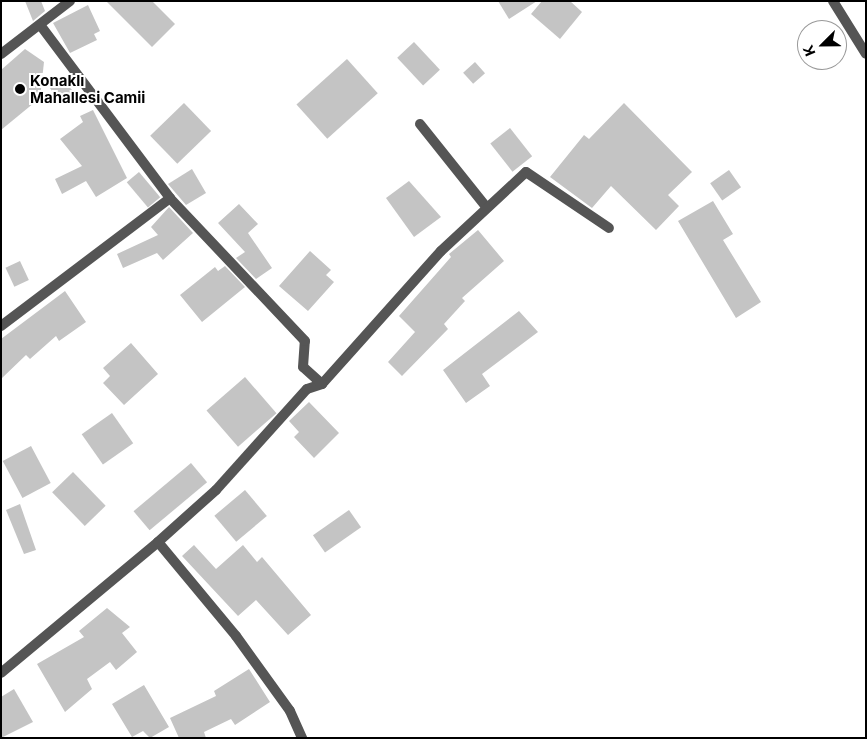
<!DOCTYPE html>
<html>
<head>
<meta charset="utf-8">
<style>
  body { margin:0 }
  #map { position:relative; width:867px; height:739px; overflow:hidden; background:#fff; font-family:Inter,sans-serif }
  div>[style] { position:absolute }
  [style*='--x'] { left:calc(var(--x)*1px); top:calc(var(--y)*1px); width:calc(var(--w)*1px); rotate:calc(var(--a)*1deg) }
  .building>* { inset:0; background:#c4c4c4; transform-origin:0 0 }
  .street>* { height:10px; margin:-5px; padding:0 5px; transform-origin:5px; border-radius:5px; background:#555 }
  .dots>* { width:14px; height:14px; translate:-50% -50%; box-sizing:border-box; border:2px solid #fff; border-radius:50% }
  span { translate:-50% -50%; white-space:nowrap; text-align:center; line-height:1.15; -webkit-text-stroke:4px #fff; paint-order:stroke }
  .poi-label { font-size:15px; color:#000; font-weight:700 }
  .left { translate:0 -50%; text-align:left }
  .frame { position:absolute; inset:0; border:2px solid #000; pointer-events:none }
  .north { position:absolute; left:797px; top:20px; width:50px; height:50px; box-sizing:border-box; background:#fff; border:1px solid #999; border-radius:50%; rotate:247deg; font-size:14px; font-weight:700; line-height:20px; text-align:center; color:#000 }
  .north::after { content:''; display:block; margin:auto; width:18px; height:22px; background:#000; clip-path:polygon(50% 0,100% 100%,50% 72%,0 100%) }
</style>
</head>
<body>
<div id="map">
  <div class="building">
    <i style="clip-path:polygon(25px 1px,41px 1px,45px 11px,33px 21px)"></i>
    <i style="clip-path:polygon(106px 1px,152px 1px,175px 24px,152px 47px)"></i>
    <i style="clip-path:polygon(498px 1px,537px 1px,509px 19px)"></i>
    <i style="clip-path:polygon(542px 1px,570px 1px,582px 12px,560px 39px,531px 14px)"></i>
    <i style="clip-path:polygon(88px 5px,100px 31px,94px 34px,97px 40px,70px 53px,53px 23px)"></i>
    <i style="left:414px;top:42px;width:38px;height:23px;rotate:47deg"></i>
    <i style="clip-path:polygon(25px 49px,44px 62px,40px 98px,1px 130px,1px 70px)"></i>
    <i style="left:347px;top:59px;width:46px;height:68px;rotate:48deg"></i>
    <i style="left:475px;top:62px;width:15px;height:16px;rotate:48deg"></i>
    <i style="clip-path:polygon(63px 80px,73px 91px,58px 101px,50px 88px)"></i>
    <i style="left:184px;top:103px;width:39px;height:47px;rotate:46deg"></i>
    <i style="clip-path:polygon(624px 103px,692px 172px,668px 195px,679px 206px,656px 230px,611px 186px,592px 208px,550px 177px,584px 135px,589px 139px)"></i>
    <i style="clip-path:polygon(93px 110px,127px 178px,96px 197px,86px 181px,62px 194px,55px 179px,82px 166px,60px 139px,83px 122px,80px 116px)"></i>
    <i style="left:510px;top:128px;width:36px;height:25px;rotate:52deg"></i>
    <i style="clip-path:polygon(192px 169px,206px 193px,186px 205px,168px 184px)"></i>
    <i style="left:729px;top:170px;width:21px;height:23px;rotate:55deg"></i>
    <i style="left:139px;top:172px;width:33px;height:16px;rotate:50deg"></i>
    <i style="clip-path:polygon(409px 181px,441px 217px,414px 237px,386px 198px)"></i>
    <i style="clip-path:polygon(713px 201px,733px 234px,723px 240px,761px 302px,736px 318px,678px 221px)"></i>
    <i style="clip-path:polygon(239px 204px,258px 224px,248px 233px,272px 268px,256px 279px,236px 258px,245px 252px,218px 223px)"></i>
    <i style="clip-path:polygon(169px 207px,193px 233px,163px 260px,157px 253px,123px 268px,117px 254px,158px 235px,151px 227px)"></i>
    <i style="clip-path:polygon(478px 230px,504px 261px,462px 298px,465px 301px,444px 324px,448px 329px,402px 376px,388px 362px,415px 332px,399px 316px,451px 257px,449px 254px)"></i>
    <i style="clip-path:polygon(310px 251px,331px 270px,326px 275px,334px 282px,308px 311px,279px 286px)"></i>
    <i style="left:20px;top:261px;width:21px;height:16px;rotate:65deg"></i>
    <i style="clip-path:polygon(225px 266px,245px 287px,202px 322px,180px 295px,215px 267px,218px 271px)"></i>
    <i style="clip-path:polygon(65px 291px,86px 322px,59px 341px,56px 336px,30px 359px,26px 355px,1px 379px,1px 339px)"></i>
    <i style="clip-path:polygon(519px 311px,538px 332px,482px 374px,490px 386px,466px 403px,443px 370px)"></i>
    <i style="clip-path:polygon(131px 343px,158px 374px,124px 405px,103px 383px,110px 376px,103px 368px)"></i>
    <i style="left:245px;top:377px;width:48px;height:51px;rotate:49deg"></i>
    <i style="clip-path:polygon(309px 402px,339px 433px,314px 458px,294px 437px,299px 432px,289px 421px)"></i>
    <i style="left:112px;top:413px;width:37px;height:37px;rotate:55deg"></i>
    <i style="left:31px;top:446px;width:42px;height:32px;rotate:62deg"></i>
    <i style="left:191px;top:463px;width:25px;height:75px;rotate:50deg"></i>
    <i style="left:73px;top:472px;width:47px;height:29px;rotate:46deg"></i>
    <i style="left:245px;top:490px;width:34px;height:40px;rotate:50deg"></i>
    <i style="clip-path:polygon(20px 504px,36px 550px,24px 554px,6px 510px)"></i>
    <i style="left:349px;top:510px;width:21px;height:44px;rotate:55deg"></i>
    <i style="clip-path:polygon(194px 545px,216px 569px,243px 545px,257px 562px,262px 557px,311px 615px,288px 635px,256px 600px,238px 616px,182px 556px)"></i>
    <i style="clip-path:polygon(107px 608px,130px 627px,122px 633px,137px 652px,116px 670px,110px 662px,87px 679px,92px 689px,65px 712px,37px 664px,84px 637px,79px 631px)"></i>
    <i style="clip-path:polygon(249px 669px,270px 702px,235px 725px,231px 719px,204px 732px,206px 738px,179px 738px,170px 718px,216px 696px,214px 691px)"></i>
    <i style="clip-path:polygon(144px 685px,169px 727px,150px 738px,143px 731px,132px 737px,112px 704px)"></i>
    <i style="clip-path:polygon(14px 689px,33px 722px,1px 738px,1px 697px)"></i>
  </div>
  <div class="street">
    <i style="--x:833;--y:1;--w:62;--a:58.1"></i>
    <i style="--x:1;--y:54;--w:87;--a:-37.5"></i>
    <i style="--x:420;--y:124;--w:107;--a:51.4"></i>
    <i style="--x:1;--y:326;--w:212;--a:-37.1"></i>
    <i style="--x:322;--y:384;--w:178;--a:-48.2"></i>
    <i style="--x:441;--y:251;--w:116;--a:-42.9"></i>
    <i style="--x:526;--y:172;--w:100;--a:34"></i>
    <i style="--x:158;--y:542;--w:122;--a:50.3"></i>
    <i style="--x:236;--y:636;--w:92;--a:54.2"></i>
    <i style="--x:290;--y:711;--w:30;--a:66"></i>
    <i style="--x:1;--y:673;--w:204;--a:-39.8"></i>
    <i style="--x:158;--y:542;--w:78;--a:-41.9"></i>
    <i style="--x:216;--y:490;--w:136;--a:-48"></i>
    <i style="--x:307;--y:389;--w:16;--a:-18"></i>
    <i style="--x:322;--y:384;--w:25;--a:-138"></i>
    <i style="--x:303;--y:367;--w:26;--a:-86"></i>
    <i style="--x:305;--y:341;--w:197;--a:-133.4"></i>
    <i style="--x:170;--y:198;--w:215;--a:-126.9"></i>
  </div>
  <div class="dots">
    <i style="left:20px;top:89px;background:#000"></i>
  </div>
  <div class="poi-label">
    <span class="left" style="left:30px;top:89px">Konaklı<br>Mahallesi Camii</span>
  </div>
  <div class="frame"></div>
  <div class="north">K</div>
</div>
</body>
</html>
